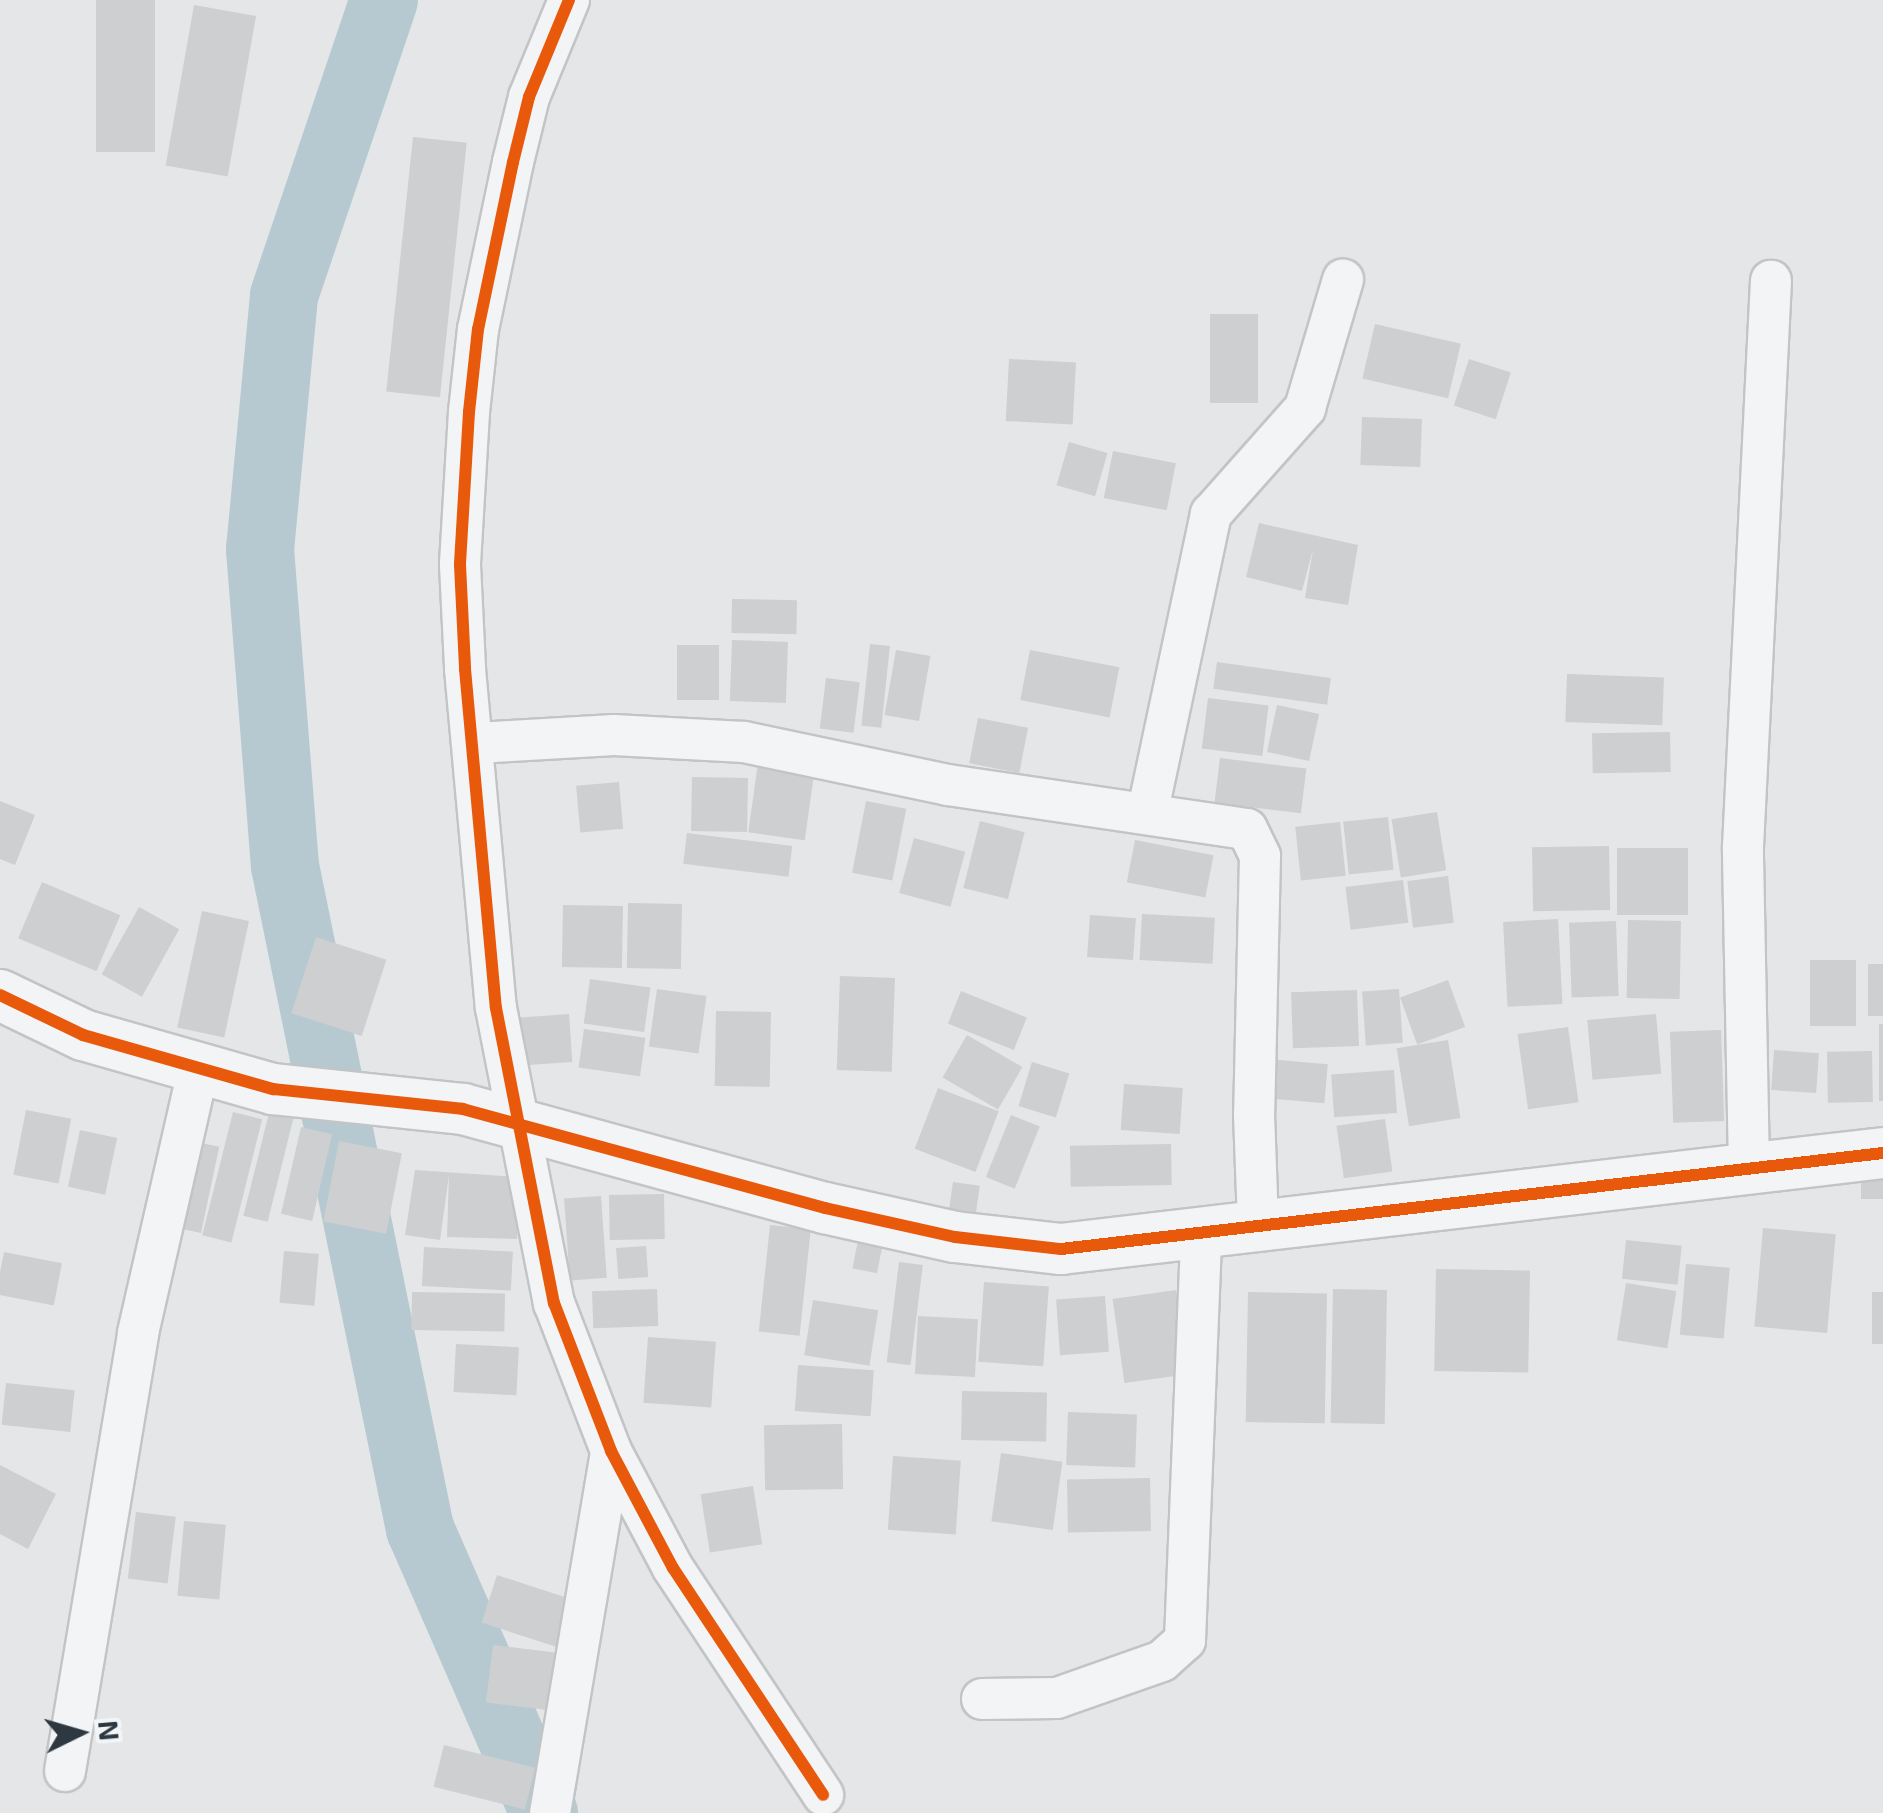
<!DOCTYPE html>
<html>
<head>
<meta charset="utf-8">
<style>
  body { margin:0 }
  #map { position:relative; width:1883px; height:1813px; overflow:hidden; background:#e4e6e8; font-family:"Exo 2",sans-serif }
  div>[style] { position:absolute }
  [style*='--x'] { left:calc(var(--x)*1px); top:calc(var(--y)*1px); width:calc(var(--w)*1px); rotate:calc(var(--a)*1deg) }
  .river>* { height:68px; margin:-34px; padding:0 34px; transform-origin:34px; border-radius:34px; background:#b6c9d0 }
  .building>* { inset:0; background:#cdcfd0; transform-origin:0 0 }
  .roads { filter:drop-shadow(2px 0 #c2c4c6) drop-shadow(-2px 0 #c2c4c6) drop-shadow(0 2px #c2c4c6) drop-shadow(0 -2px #c2c4c6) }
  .minor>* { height:40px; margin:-20px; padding:0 20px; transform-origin:20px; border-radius:20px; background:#f3f4f5 }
  .tertiary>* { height:50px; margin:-25px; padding:0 25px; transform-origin:25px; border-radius:25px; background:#f3f4f5 }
  .cycleway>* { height:12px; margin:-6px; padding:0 6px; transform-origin:6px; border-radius:6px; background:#e8590c }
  span { translate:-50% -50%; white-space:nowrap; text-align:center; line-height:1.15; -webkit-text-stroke:8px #f2f5f7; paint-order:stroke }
  .north { position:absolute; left:30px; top:1683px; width:100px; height:100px; -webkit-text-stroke:8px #f2f5f7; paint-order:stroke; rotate:85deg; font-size:28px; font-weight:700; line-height:40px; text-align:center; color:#2d3840 }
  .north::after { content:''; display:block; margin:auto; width:35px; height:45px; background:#2d3840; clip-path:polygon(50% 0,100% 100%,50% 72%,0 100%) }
</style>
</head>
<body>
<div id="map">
  <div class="river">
    <i style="--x:384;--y:0;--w:312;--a:108.7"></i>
    <i style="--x:284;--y:296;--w:254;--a:95.4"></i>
    <i style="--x:260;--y:549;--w:318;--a:85.5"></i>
    <i style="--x:285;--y:866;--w:677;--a:78.49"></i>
    <i style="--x:420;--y:1529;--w:310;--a:66.4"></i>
  </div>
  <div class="building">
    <i style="left:96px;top:0;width:59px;height:152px"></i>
    <i style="left:194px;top:5px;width:63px;height:163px;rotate:10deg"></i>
    <i style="left:413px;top:137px;width:54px;height:256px;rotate:6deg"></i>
    <i style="left:1210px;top:314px;width:48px;height:89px"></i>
    <i style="left:1375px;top:324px;width:88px;height:56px;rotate:13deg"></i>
    <i style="left:1009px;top:359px;width:67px;height:62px;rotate:3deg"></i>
    <i style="left:1469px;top:359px;width:44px;height:49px;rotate:18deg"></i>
    <i style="left:1362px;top:417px;width:60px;height:48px;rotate:2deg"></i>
    <i style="left:1069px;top:442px;width:40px;height:45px;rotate:16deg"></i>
    <i style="left:1113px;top:451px;width:64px;height:48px;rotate:11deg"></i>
    <i style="clip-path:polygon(1259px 523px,1358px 545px,1348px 605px,1305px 598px,1313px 549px,1302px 591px,1246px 577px)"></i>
    <i style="left:732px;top:599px;width:65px;height:34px;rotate:1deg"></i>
    <i style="left:732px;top:640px;width:56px;height:61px;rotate:2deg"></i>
    <i style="left:870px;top:644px;width:20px;height:82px;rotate:6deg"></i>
    <i style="left:677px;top:645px;width:42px;height:55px"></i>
    <i style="left:896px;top:650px;width:35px;height:66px;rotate:10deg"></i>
    <i style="left:1030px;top:650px;width:91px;height:51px;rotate:11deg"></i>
    <i style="left:1217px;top:662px;width:115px;height:27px;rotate:8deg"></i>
    <i style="left:1567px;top:674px;width:97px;height:48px;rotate:2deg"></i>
    <i style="left:826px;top:678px;width:34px;height:51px;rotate:7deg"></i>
    <i style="left:1208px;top:698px;width:61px;height:51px;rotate:7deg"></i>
    <i style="left:1277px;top:705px;width:43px;height:48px;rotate:12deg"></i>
    <i style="left:978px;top:718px;width:51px;height:46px;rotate:11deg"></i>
    <i style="left:1670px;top:732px;width:40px;height:78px;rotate:89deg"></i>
    <i style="left:1220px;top:758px;width:87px;height:45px;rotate:7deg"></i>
    <i style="left:758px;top:763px;width:57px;height:70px;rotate:8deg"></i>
    <i style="left:692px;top:777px;width:56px;height:54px;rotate:1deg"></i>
    <i style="left:619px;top:782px;width:47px;height:43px;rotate:85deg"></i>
    <i style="clip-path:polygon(0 801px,35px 815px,15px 865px,0 859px)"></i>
    <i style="left:866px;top:801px;width:41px;height:73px;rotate:11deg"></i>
    <i style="left:1437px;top:812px;width:59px;height:46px;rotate:81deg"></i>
    <i style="left:1388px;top:817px;width:53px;height:45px;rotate:84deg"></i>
    <i style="left:980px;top:821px;width:46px;height:69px;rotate:14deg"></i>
    <i style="left:1340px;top:822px;width:54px;height:45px;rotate:84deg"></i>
    <i style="left:687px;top:833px;width:106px;height:31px;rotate:7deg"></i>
    <i style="left:914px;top:838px;width:53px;height:57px;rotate:15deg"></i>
    <i style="left:1135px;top:840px;width:80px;height:43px;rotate:11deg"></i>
    <i style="left:1609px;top:846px;width:64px;height:77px;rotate:89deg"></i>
    <i style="left:1617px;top:848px;width:71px;height:67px"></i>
    <i style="left:1448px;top:876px;width:47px;height:41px;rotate:83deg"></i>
    <i style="left:1403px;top:880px;width:43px;height:58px;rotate:83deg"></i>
    <i style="left:42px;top:882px;width:85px;height:61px;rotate:23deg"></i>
    <i style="left:628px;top:903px;width:54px;height:65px;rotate:1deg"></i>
    <i style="left:563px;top:905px;width:60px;height:62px;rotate:1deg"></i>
    <i style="left:139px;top:907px;width:46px;height:77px;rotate:29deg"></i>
    <i style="left:202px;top:911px;width:48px;height:119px;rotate:12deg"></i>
    <i style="left:1142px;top:914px;width:73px;height:46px;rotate:3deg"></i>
    <i style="left:1090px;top:915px;width:46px;height:42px;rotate:4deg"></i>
    <i style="left:1558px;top:919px;width:85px;height:55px;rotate:87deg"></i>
    <i style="left:1628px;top:920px;width:53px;height:78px;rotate:1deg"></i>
    <i style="left:1616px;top:921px;width:75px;height:47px;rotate:88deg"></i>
    <i style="left:316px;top:937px;width:74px;height:80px;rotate:18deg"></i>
    <i style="left:1810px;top:960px;width:46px;height:66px"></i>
    <i style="left:1868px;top:964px;width:15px;height:52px"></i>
    <i style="left:840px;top:976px;width:55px;height:94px;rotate:2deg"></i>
    <i style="left:590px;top:979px;width:61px;height:45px;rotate:8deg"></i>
    <i style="left:1448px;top:980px;width:50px;height:51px;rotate:70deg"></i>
    <i style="left:657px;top:989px;width:50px;height:58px;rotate:8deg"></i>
    <i style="left:1399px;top:989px;width:54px;height:37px;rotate:86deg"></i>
    <i style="left:1357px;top:990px;width:56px;height:66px;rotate:88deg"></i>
    <i style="left:961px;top:991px;width:71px;height:35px;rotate:22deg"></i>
    <i style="left:716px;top:1011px;width:55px;height:75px;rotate:1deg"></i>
    <i style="left:569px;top:1014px;width:48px;height:52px;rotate:86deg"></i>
    <i style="left:1656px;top:1014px;width:60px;height:69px;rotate:85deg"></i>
    <i style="left:1879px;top:1024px;width:4px;height:77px"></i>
    <i style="left:1568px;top:1027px;width:76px;height:51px;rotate:82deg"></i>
    <i style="left:584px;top:1029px;width:62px;height:39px;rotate:8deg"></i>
    <i style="left:1721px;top:1030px;width:91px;height:51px;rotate:88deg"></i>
    <i style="left:967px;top:1035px;width:64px;height:49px;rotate:30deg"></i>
    <i style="left:1448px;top:1040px;width:79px;height:52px;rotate:81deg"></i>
    <i style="left:1774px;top:1050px;width:45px;height:40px;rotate:4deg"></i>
    <i style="left:1872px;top:1051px;width:51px;height:45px;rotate:89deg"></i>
    <i style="left:1267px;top:1059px;width:61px;height:39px;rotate:5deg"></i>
    <i style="left:1032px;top:1062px;width:39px;height:46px;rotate:17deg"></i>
    <i style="left:1394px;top:1070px;width:43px;height:63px;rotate:86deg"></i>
    <i style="left:1124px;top:1084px;width:59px;height:46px;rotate:4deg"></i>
    <i style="left:938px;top:1088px;width:65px;height:65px;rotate:21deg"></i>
    <i style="left:270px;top:1109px;width:25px;height:110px;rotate:14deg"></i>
    <i style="left:26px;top:1110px;width:46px;height:66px;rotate:11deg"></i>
    <i style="left:233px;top:1112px;width:30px;height:127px;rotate:14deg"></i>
    <i style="left:1011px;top:1115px;width:31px;height:67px;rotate:22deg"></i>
    <i style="left:1385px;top:1119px;width:53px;height:49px;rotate:82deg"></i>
    <i style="left:301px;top:1127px;width:32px;height:89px;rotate:13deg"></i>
    <i style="left:80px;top:1130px;width:38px;height:58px;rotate:12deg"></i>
    <i style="left:187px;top:1140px;width:33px;height:88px;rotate:12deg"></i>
    <i style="left:339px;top:1141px;width:64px;height:82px;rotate:11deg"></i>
    <i style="left:1171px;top:1144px;width:41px;height:101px;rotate:89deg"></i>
    <i style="clip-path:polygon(415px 1170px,518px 1177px,517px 1239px,447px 1237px,449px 1175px,440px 1240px,405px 1235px)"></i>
    <i style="left:1883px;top:1170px;width:29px;height:22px;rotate:90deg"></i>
    <i style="left:953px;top:1182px;width:27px;height:28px;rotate:8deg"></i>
    <i style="left:664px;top:1194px;width:45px;height:55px;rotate:89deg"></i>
    <i style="left:601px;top:1196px;width:82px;height:37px;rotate:86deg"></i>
    <i style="left:770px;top:1225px;width:41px;height:107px;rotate:6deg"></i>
    <i style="left:1763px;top:1228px;width:73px;height:99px;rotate:5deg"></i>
    <i style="left:859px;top:1235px;width:25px;height:34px;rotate:11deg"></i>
    <i style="left:1626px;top:1240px;width:56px;height:39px;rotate:6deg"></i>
    <i style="left:646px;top:1246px;width:31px;height:30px;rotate:86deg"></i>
    <i style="left:424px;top:1247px;width:89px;height:39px;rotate:3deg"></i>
    <i style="left:284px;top:1251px;width:35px;height:52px;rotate:5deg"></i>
    <i style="left:4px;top:1252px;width:59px;height:43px;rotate:11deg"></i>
    <i style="left:899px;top:1262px;width:24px;height:101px;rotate:7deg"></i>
    <i style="left:1686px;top:1264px;width:44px;height:71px;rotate:5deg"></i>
    <i style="left:1436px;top:1269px;width:94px;height:102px;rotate:1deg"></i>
    <i style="left:984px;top:1282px;width:65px;height:80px;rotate:4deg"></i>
    <i style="left:1626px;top:1283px;width:51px;height:58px;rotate:9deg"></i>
    <i style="left:657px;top:1289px;width:37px;height:65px;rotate:88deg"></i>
    <i style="left:1333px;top:1289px;width:54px;height:134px;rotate:1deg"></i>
    <i style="left:1176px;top:1290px;width:85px;height:64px;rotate:82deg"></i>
    <i style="left:412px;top:1292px;width:93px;height:38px;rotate:1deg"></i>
    <i style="left:1248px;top:1292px;width:79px;height:130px;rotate:1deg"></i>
    <i style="left:1872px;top:1292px;width:11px;height:52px"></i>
    <i style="left:1105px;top:1296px;width:56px;height:49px;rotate:86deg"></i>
    <i style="left:813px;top:1300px;width:66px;height:56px;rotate:9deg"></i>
    <i style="left:918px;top:1316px;width:60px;height:58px;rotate:3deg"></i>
    <i style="left:648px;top:1337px;width:68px;height:66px;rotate:4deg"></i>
    <i style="left:456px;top:1344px;width:63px;height:48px;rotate:3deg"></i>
    <i style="left:798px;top:1365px;width:76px;height:46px;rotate:4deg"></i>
    <i style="left:6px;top:1383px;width:69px;height:42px;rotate:6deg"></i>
    <i style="left:962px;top:1391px;width:85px;height:49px;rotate:1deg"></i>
    <i style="left:1068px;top:1412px;width:69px;height:53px;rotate:2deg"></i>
    <i style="left:842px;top:1424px;width:65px;height:78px;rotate:89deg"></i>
    <i style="left:1001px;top:1453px;width:62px;height:69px;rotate:8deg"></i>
    <i style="left:893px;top:1456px;width:68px;height:74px;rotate:4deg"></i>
    <i style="clip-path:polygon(0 1465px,56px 1494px,28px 1549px,0 1534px)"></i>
    <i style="left:1150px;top:1478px;width:53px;height:83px;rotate:89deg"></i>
    <i style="left:753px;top:1486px;width:59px;height:53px;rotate:81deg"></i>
    <i style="left:136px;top:1512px;width:40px;height:67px;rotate:7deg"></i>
    <i style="left:184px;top:1521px;width:42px;height:75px;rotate:5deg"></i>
    <i style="left:497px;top:1575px;width:79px;height:50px;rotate:18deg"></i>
    <i style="left:493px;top:1645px;width:66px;height:58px;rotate:7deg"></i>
    <i style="left:444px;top:1745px;width:94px;height:43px;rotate:14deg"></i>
  </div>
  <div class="roads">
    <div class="minor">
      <i style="--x:569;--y:0;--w:105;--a:112.4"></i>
      <i style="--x:529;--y:97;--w:67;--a:103.8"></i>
      <i style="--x:513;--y:162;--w:171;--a:101.8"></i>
      <i style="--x:478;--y:329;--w:83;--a:96.2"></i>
      <i style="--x:469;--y:412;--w:153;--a:93.4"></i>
      <i style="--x:460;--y:565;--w:104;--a:87.2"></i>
      <i style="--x:465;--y:669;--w:340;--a:84.8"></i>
      <i style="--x:496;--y:1008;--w:301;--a:78.9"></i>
      <i style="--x:554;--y:1303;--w:159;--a:68.9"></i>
      <i style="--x:611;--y:1451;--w:132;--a:62.1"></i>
      <i style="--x:673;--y:1568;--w:272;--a:56.5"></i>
      <i style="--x:476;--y:743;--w:138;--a:-3.3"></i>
      <i style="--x:614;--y:735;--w:130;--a:3.1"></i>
      <i style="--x:744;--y:742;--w:208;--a:11.9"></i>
      <i style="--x:948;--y:785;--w:302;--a:8.4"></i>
      <i style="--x:1247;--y:829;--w:30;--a:64"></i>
      <i style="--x:1260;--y:856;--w:258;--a:91.3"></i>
      <i style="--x:1254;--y:1114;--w:111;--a:87.9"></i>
      <i style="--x:1148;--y:810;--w:303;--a:-78"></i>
      <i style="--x:1211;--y:514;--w:142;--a:-48.4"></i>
      <i style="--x:1305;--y:408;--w:134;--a:-73.5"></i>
      <i style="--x:1749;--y:1168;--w:321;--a:-91.1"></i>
      <i style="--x:1743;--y:847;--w:567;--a:-87.17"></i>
      <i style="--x:982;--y:1699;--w:75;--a:-0.8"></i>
      <i style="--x:1057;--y:1698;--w:111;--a:-19.4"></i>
      <i style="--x:1162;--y:1661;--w:31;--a:-42"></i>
      <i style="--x:1185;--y:1640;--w:407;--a:-87.7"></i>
      <i style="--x:65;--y:1771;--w:444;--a:-80.5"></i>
      <i style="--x:138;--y:1333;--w:270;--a:-77.1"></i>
      <i style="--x:550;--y:1813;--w:367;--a:-80.4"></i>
    </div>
    <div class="tertiary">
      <i style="--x:0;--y:995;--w:92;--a:25.7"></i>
      <i style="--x:83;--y:1035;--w:198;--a:15.9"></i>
      <i style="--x:273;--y:1089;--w:191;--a:6"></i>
      <i style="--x:463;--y:1109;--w:375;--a:15.3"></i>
      <i style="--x:825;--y:1208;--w:133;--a:12.6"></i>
      <i style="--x:955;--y:1237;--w:107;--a:6.5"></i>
      <i style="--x:1061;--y:1249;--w:828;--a:-6.66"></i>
    </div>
  </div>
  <div class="cycleway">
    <i style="--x:569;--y:0;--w:105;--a:112.4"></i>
    <i style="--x:529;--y:97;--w:67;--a:103.8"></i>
    <i style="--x:513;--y:162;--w:171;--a:101.8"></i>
    <i style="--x:478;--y:329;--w:83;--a:96.2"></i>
    <i style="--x:469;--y:412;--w:153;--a:93.4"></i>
    <i style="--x:460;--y:565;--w:104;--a:87.2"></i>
    <i style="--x:465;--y:669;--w:340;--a:84.8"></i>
    <i style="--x:496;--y:1008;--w:301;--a:78.9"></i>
    <i style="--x:554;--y:1303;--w:159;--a:68.9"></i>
    <i style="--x:611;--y:1451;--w:132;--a:62.1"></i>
    <i style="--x:673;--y:1568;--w:272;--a:56.5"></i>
    <i style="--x:0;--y:995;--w:92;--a:25.7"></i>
    <i style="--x:83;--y:1035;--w:198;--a:15.9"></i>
    <i style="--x:273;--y:1089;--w:191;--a:6"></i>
    <i style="--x:463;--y:1109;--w:375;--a:15.3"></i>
    <i style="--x:825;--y:1208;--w:133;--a:12.6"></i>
    <i style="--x:955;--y:1237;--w:107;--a:6.5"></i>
    <i style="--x:1061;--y:1249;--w:828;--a:-6.66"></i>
  </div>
  <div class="north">N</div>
</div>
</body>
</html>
